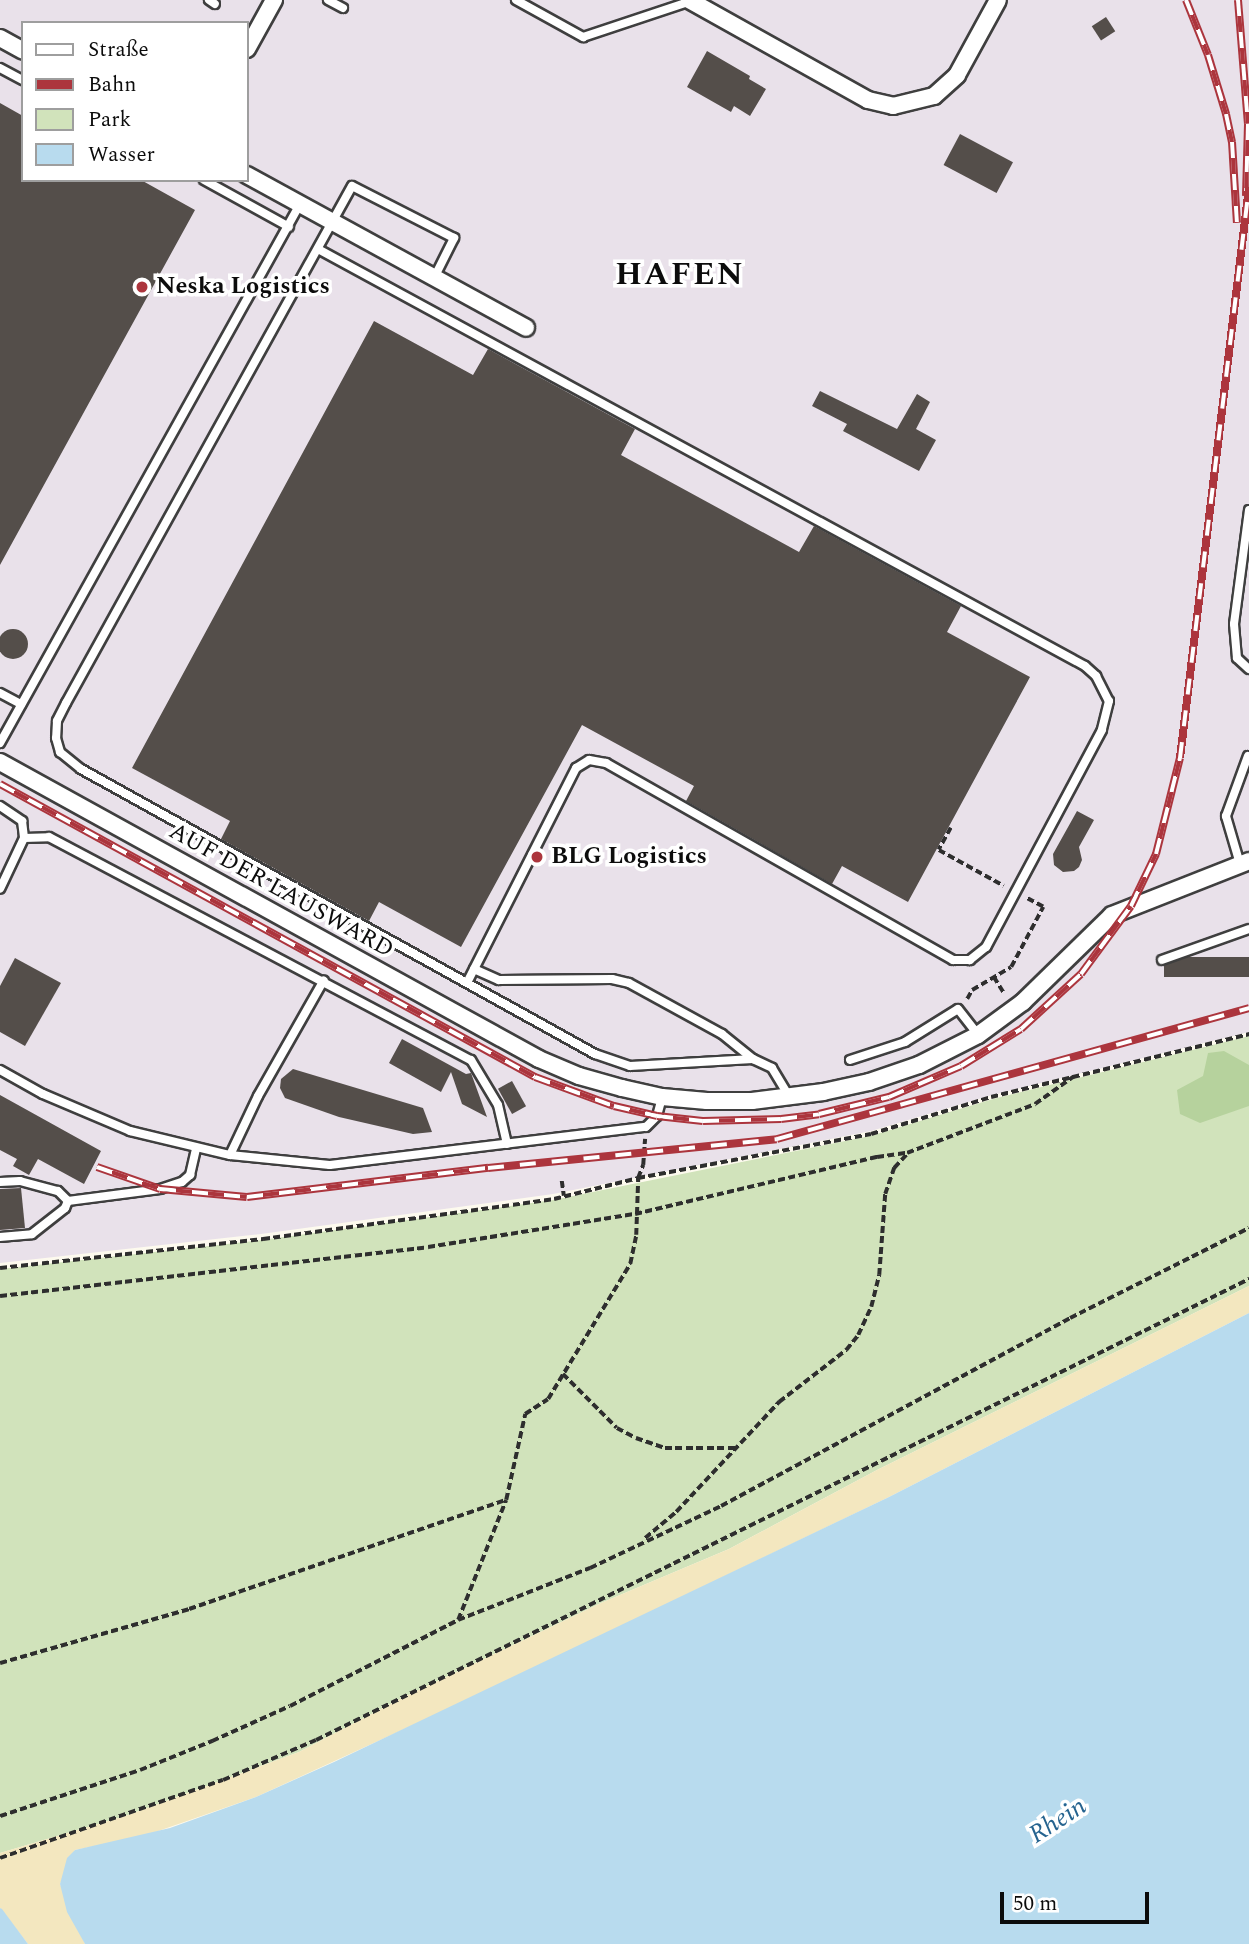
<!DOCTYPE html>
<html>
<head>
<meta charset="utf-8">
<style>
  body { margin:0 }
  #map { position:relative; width:1249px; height:1944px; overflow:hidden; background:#fdfaee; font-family:Spectral,serif }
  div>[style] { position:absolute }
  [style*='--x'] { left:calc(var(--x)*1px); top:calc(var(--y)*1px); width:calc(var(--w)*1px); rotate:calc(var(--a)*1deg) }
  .industrial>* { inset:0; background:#e9e1ea }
  .green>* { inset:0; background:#d1e3bb }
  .forest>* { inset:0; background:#b6d29d }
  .sand>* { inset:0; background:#f3e7bf }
  .water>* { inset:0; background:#b8dbee }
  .building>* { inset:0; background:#544e4a; transform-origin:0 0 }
  .round { border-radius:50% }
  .path>* { height:3.5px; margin-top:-1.75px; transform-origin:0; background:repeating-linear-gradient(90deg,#2e2e2e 0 7px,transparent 0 10.5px) }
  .roads { filter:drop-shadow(2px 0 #3f3f3f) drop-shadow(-2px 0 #3f3f3f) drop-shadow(0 2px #3f3f3f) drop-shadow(0 -2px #3f3f3f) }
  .lane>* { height:8px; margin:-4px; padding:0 4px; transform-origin:4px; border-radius:4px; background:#fff }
  .street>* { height:16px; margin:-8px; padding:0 8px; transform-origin:8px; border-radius:8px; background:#fff }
  .rail>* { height:8px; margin-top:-4px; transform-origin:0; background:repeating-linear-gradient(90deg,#fff 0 16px,#ac353d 0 32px); box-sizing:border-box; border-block:2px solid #ac353d }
  .dots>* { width:19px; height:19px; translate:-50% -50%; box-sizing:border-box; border:4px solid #fff; border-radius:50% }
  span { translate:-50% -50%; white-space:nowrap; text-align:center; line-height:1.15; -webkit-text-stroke:7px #fff; paint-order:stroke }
  .poi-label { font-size:24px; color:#0c0c0c; font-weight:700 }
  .left { translate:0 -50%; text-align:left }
  .street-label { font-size:24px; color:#0c0c0c }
  .water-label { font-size:26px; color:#25638f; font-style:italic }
  .district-label { font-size:32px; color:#0c0c0c; font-weight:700; letter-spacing:2px }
  .legend { position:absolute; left:21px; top:21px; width:228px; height:161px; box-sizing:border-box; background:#fff; border:2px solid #9e9e9e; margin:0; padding:9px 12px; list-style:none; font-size:21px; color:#0c0c0c }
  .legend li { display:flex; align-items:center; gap:14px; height:35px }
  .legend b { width:35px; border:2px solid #9e9e9e }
  .scale { position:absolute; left:1000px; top:1892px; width:149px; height:32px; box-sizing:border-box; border:4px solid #0c0c0c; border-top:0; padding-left:9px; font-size:21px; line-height:24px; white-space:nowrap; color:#0c0c0c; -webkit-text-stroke:5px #fff; paint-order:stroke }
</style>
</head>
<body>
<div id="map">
  <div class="industrial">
    <i style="clip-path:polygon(evenodd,0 0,1249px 0,1249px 1032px,989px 1096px,871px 1131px,553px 1194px,261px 1234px,0 1263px,0 0,23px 23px,247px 23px,247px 180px,23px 180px,23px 23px)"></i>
  </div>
  <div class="green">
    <i style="clip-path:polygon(1249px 1036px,1249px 1286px,877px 1470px,729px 1549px,601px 1603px,402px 1698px,299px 1752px,128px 1815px,0 1853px,0 1269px,262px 1240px,553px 1200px,870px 1136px,993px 1099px)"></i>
  </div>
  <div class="forest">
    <i style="clip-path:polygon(1224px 1051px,1249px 1065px,1249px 1106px,1200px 1123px,1180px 1114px,1177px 1090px,1203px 1076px,1208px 1053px)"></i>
  </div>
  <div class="sand">
    <i style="clip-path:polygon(1249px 1286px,1249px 1313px,889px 1497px,472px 1698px,256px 1797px,141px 1837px,75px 1850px,60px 1884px,85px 1944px,28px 1944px,0 1908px,0 1853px,128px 1815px,299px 1752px,402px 1698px,601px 1603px,729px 1549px,877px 1470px)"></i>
  </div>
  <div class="water">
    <i style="clip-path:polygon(1249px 1313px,1249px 1944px,85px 1944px,67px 1912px,60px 1884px,67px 1858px,75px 1850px,170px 1828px,256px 1797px,334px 1762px,889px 1497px)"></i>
    <i style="clip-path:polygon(0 1908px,2px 1909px,28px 1944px,0 1944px)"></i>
  </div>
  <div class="building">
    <i style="left:1106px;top:17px;width:17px;height:17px;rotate:57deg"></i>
    <i style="clip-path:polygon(707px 51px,750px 76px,749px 79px,766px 89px,750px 116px,734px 106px,731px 112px,687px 87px)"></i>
    <i style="clip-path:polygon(0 103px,23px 116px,23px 180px,141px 180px,195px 210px,0 565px)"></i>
    <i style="left:960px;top:134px;width:60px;height:35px;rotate:28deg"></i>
    <i style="clip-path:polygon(374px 321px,473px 375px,488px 349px,635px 429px,621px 455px,799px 552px,814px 526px,961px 606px,947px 632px,1030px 677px,908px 902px,842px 866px,832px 884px,686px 801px,694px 786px,582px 725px,461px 947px,379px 902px,369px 921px,221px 839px,230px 821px,132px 768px)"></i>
    <i style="clip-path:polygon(820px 391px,897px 429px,917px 394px,930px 402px,916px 429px,936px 440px,919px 471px,843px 431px,847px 424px,812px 406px)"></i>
    <i class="round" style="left:-2px;top:629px;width:30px;height:30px"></i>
    <i style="clip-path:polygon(1077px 811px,1094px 820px,1079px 847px,1082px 860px,1079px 867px,1074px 871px,1063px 872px,1054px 865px,1053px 854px)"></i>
    <i style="left:1249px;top:957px;width:20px;height:85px;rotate:90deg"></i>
    <i style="clip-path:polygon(15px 958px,61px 983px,25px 1046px,0 1032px,0 986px)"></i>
    <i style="clip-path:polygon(402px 1039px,466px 1074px,471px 1073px,487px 1117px,462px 1104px,451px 1072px,441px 1092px,389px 1063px)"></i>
    <i style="clip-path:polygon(293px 1069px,423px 1108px,432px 1132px,413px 1134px,339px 1117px,285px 1098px,280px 1088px,281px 1079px)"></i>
    <i style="left:512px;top:1081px;width:29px;height:16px;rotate:61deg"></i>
    <i style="clip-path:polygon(0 1095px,101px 1151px,84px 1184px,38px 1159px,29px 1175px,13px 1166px,17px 1159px,0 1150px)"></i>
    <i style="clip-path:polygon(21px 1188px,25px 1228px,0 1230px,0 1189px)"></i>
  </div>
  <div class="path">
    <i style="--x:951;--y:828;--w:25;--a:119"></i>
    <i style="--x:939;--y:850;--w:74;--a:29"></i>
    <i style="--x:994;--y:977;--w:19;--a:58"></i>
    <i style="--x:967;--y:999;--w:10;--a:-61"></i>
    <i style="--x:972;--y:990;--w:45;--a:-30.5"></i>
    <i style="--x:1011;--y:967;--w:68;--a:-61.9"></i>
    <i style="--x:1043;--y:907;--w:19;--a:-152"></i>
    <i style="--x:562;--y:1181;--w:15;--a:82"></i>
    <i style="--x:0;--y:1268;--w:265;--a:-6.3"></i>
    <i style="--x:263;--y:1239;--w:294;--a:-7.8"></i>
    <i style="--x:554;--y:1199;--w:87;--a:-14"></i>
    <i style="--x:638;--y:1178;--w:237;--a:-10.7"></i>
    <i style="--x:871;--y:1134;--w:126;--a:-17.1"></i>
    <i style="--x:991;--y:1097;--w:266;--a:-13.7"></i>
    <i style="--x:0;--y:1296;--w:431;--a:-6.5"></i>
    <i style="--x:428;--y:1247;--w:210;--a:-9.1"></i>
    <i style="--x:635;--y:1214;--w:249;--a:-13.3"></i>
    <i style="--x:877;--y:1157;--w:30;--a:-8"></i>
    <i style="--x:907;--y:1153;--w:137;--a:-20.9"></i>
    <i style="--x:1035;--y:1104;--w:47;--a:-35.4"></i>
    <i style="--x:563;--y:1374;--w:76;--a:45"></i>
    <i style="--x:617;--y:1428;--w:21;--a:28"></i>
    <i style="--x:636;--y:1438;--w:31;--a:19"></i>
    <i style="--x:665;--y:1448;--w:71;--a:0"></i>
    <i style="--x:645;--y:1538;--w:40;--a:-40"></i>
    <i style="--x:676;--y:1512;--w:151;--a:-46.9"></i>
    <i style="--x:779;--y:1402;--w:85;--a:-37.8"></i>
    <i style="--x:846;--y:1350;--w:19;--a:-51"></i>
    <i style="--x:858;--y:1335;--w:31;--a:-65"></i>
    <i style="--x:871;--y:1307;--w:33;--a:-76"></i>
    <i style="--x:879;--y:1275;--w:81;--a:-85.8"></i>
    <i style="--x:885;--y:1194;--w:28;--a:-71"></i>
    <i style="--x:894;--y:1168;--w:18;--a:-47"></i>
    <i style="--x:458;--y:1620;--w:129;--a:-68.2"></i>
    <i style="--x:506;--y:1500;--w:88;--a:-77.5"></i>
    <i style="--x:525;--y:1414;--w:27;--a:-33"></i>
    <i style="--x:548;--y:1399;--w:158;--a:-58.7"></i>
    <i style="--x:630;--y:1264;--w:30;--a:-78"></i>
    <i style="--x:636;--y:1235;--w:57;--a:-88"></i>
    <i style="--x:638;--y:1178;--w:14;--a:-69"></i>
    <i style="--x:643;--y:1165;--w:26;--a:-86"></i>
    <i style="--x:0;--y:1663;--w:197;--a:-15.9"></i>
    <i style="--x:189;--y:1609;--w:335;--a:-19"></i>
    <i style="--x:0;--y:1816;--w:147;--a:-18.2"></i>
    <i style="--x:140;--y:1770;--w:78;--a:-21.9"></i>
    <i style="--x:212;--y:1741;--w:85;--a:-24.2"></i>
    <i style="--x:290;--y:1706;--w:189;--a:-27.1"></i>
    <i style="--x:458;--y:1620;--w:142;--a:-21.5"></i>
    <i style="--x:590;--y:1568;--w:145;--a:-25.3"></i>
    <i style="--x:721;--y:1506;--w:396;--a:-28.3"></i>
    <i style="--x:1070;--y:1318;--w:200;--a:-26.7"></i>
    <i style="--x:0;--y:1858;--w:236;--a:-19.3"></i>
    <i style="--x:223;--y:1780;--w:101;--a:-23.3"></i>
    <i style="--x:316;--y:1740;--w:1041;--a:-26.29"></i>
  </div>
  <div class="roads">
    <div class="lane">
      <i style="--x:209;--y:0;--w:7;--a:34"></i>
      <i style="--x:328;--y:0;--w:17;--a:28"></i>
      <i style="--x:516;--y:0;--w:77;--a:28.9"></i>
      <i style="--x:583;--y:37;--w:114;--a:-18.4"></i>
      <i style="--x:0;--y:68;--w:26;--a:28"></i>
      <i style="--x:204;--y:180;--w:97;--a:28.9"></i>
      <i style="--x:318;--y:249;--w:873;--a:28.53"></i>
      <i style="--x:1085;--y:666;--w:15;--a:42"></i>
      <i style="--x:1096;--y:676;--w:28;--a:63"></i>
      <i style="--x:1109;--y:701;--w:30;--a:104"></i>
      <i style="--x:1102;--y:730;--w:246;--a:118.1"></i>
      <i style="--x:986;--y:947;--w:21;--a:141"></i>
      <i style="--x:970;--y:960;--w:17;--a:180"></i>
      <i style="--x:953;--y:960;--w:399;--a:-150.4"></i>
      <i style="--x:606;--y:763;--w:17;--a:-170"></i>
      <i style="--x:589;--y:760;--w:15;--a:148"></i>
      <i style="--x:576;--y:768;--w:241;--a:116.9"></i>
      <i style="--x:434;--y:278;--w:45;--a:-63.4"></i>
      <i style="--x:454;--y:238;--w:114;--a:-153"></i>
      <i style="--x:352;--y:186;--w:591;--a:118.95"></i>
      <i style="--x:66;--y:703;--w:20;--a:117"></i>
      <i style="--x:57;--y:721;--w:17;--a:93"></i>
      <i style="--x:56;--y:738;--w:15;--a:74"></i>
      <i style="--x:60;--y:752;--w:27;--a:39"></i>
      <i style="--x:81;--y:769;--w:588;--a:29.01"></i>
      <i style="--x:595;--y:1054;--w:37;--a:19"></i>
      <i style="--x:630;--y:1066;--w:123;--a:-3.3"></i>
      <i style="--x:1249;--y:510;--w:115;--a:97.5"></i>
      <i style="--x:1234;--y:624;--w:34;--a:85"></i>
      <i style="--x:1237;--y:658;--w:16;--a:43"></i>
      <i style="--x:0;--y:693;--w:24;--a:28"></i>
      <i style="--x:0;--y:743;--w:617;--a:-60.9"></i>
      <i style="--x:0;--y:806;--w:27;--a:34"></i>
      <i style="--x:22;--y:821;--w:17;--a:83"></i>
      <i style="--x:24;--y:838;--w:56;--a:115.2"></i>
      <i style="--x:24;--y:838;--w:25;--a:-2"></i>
      <i style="--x:49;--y:837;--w:477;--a:27.9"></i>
      <i style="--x:471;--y:1060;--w:52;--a:59"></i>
      <i style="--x:498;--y:1105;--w:40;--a:77"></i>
      <i style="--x:1240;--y:864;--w:50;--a:-106.3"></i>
      <i style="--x:1226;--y:816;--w:64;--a:-69.9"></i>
      <i style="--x:1162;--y:960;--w:92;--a:-19.6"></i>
      <i style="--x:474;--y:969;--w:27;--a:24"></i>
      <i style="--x:499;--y:980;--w:113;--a:-0.5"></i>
      <i style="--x:612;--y:979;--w:17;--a:13"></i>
      <i style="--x:629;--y:983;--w:106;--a:28.7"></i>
      <i style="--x:722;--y:1034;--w:40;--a:39"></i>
      <i style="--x:753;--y:1059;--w:21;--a:25"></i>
      <i style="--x:772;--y:1068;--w:33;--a:59"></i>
      <i style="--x:850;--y:1060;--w:58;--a:-18.1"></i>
      <i style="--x:905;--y:1042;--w:62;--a:-31.9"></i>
      <i style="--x:958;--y:1009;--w:33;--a:52"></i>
      <i style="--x:0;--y:1070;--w:49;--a:29.2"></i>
      <i style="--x:43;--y:1094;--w:95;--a:23"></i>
      <i style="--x:130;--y:1131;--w:103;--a:13.5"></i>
      <i style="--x:230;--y:1155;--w:100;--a:5.7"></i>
      <i style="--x:330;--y:1165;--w:318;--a:-6.9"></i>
      <i style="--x:646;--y:1127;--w:16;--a:-45"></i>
      <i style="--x:657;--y:1116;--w:20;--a:-75"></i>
      <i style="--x:230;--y:1155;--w:65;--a:-64.6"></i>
      <i style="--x:258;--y:1096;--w:133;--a:-60.4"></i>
      <i style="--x:0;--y:1182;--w:20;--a:-3"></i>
      <i style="--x:20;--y:1181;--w:39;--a:15"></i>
      <i style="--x:58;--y:1191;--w:14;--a:45"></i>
      <i style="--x:68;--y:1201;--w:93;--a:-7.4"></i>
      <i style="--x:160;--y:1189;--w:23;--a:-18"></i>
      <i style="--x:182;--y:1182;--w:11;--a:-41"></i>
      <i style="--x:190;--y:1175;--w:28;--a:-77"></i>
      <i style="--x:0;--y:1237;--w:32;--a:-5"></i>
      <i style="--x:32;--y:1234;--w:42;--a:-38.2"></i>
      <i style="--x:65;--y:1208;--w:8;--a:-67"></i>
    </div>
    <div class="street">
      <i style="--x:689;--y:0;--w:205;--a:29.2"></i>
      <i style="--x:868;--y:100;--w:26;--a:13"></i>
      <i style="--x:893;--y:106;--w:42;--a:-13.7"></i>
      <i style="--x:934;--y:96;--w:31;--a:-42"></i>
      <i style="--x:957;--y:75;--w:85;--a:-61.3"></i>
      <i style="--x:0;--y:38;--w:26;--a:29"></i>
      <i style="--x:247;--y:49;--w:56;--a:-61.1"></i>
      <i style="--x:247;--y:175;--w:318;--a:28.7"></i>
      <i style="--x:0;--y:762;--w:615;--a:28.86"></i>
      <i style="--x:539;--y:1059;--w:43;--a:23"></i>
      <i style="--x:579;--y:1076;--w:45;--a:15.6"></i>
      <i style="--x:622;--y:1088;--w:41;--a:12.7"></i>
      <i style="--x:662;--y:1097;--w:45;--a:5.1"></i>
      <i style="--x:707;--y:1101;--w:45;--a:0"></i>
      <i style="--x:752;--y:1101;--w:72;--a:-7.2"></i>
      <i style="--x:823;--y:1092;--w:47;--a:-12.3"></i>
      <i style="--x:869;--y:1082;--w:53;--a:-18.8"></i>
      <i style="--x:919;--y:1065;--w:66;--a:-27"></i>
      <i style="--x:978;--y:1035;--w:56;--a:-36.3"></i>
      <i style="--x:1023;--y:1002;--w:124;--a:-44.3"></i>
      <i style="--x:1112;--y:915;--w:147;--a:-21.5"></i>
    </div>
  </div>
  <div class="rail">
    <i style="--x:1186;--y:0;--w:59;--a:68.2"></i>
    <i style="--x:1208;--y:55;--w:62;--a:73"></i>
    <i style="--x:1226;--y:114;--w:29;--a:78"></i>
    <i style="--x:1232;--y:142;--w:81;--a:86.5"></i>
    <i style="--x:1238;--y:0;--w:124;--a:85.4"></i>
    <i style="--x:1248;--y:124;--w:72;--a:91.6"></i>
    <i style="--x:0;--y:784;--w:610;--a:28.71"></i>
    <i style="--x:535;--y:1077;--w:84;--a:20.2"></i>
    <i style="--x:614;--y:1106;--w:44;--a:13.1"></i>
    <i style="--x:657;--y:1116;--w:46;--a:6.2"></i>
    <i style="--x:703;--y:1121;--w:78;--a:-1.5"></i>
    <i style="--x:781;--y:1119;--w:38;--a:-7"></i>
    <i style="--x:819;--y:1114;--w:72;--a:-13.7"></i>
    <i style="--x:889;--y:1097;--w:78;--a:-23.3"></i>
    <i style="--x:961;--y:1066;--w:70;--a:-31.7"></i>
    <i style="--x:1021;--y:1029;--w:81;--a:-42.5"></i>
    <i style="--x:1081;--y:974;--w:84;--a:-53.7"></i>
    <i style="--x:1131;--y:906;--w:58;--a:-64.3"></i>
    <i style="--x:1156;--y:854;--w:99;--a:-76"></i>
    <i style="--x:1180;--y:758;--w:575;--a:-83.11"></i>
    <i style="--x:97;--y:1167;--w:67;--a:19.2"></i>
    <i style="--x:160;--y:1189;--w:87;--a:5.3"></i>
    <i style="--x:247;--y:1197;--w:243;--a:-6.9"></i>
    <i style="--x:488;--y:1168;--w:290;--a:-5.7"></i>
    <i style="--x:777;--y:1139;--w:490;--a:-15.5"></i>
  </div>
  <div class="dots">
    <i style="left:142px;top:287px;background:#ac353d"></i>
    <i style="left:537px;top:857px;background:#ac353d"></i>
  </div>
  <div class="poi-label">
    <span class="left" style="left:156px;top:287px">Neska Logistics</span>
    <span class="left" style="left:551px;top:857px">BLG Logistics</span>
  </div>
  <div class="street-label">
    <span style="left:281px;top:891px;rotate:29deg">AUF DER LAUSWARD</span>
  </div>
  <div class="water-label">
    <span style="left:1058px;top:1821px;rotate:-33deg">Rhein</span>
  </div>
  <div class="district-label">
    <span style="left:680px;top:275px">HAFEN</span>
  </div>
  <ul class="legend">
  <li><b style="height:9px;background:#fff"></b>Straße</li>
  <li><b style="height:9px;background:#ac353d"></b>Bahn</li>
  <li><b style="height:19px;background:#d1e3bb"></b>Park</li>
  <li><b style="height:19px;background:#b8dbee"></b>Wasser</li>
  </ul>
  <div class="scale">50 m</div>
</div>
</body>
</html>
